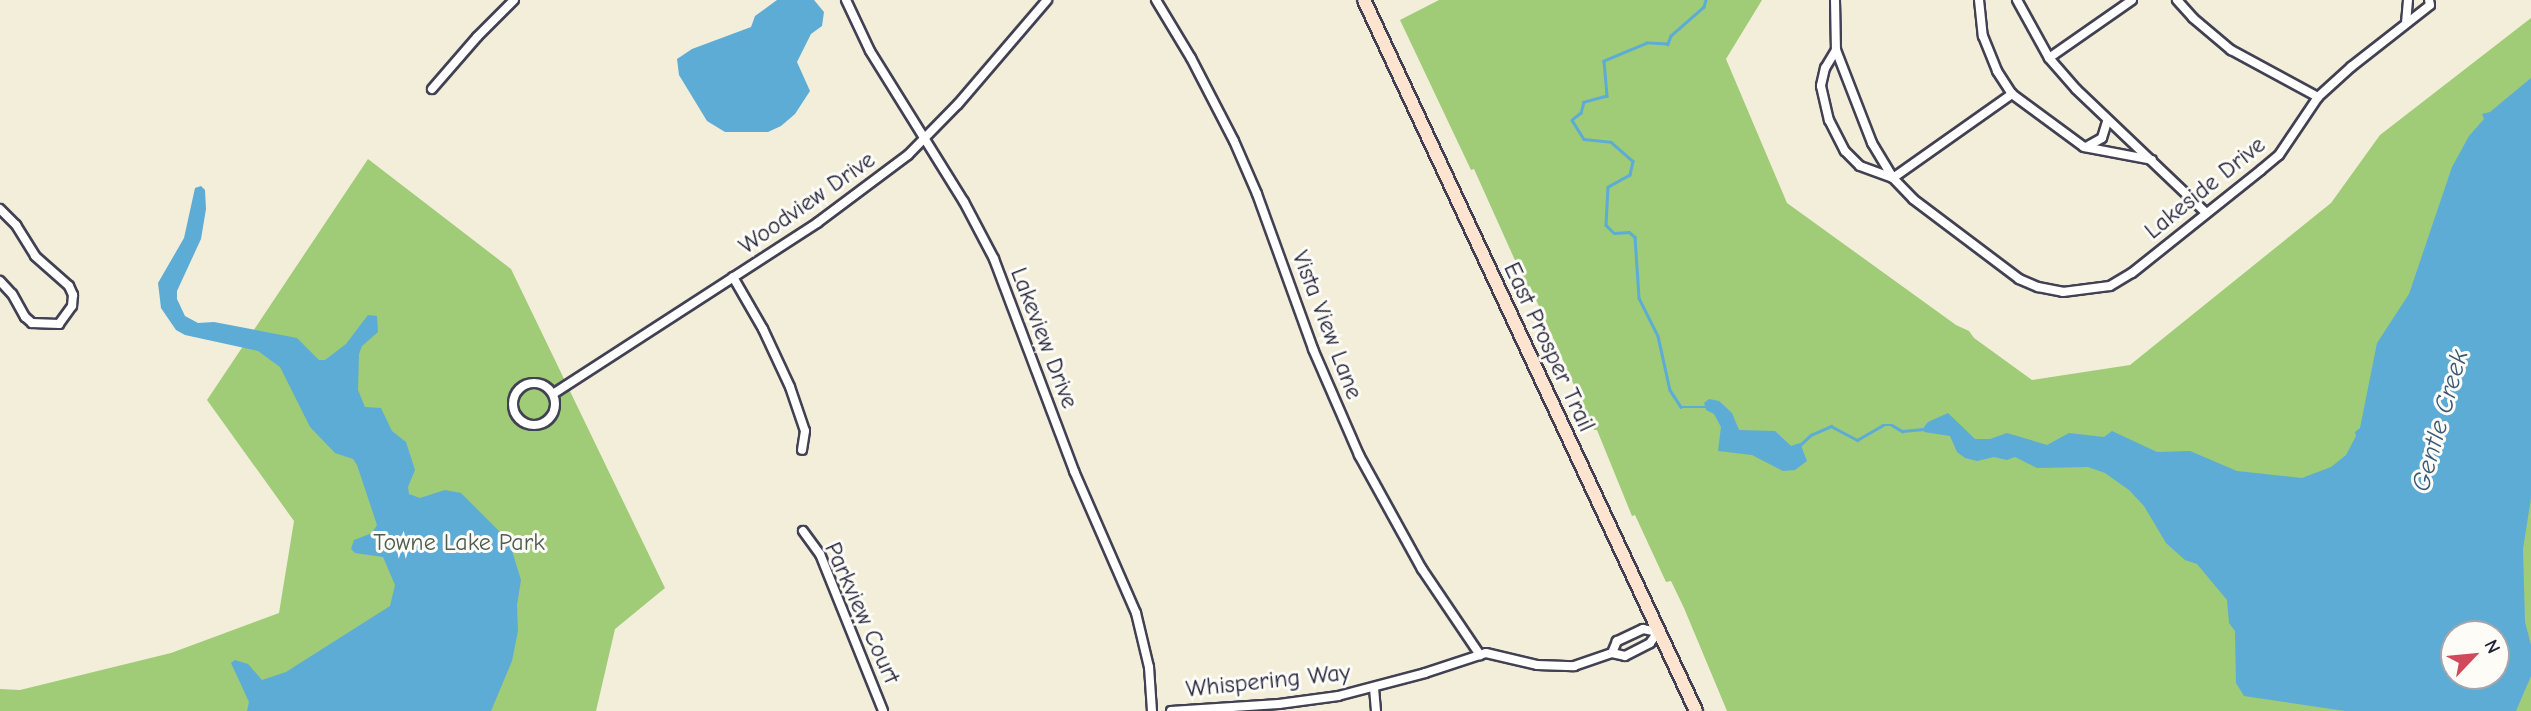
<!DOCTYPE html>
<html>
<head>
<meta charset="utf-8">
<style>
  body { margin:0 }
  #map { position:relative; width:2531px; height:711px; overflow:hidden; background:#f2eeda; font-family:"Comic Neue",sans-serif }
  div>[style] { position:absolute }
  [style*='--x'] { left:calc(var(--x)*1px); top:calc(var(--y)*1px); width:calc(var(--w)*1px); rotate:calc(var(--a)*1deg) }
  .green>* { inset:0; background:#a0cb77 }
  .water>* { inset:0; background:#5cacd6 }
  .stream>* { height:2.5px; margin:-1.25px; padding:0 1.25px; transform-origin:1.25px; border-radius:1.25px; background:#5cacd6 }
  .roads { filter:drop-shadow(2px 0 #414153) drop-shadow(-2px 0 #414153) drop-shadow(0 2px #414153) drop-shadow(0 -2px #414153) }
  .minor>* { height:8px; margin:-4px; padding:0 4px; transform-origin:4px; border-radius:4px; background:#fff }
  .minor>.ring { margin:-4px; padding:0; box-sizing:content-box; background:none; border:8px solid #fff; border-radius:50% }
  .secondary>* { height:12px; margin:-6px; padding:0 6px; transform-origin:6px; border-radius:6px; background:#fde4d0 }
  span { translate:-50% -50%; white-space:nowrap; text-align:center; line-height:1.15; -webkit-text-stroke:6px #fdfcf7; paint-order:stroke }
  .street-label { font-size:24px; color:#22223b }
  .park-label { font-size:24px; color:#4e5d50 }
  .water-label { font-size:26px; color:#395979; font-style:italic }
  .north { position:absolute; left:2440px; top:620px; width:70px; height:70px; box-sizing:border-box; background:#fdfcf7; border:2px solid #a5a5ac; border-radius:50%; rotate:64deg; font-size:19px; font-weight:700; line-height:28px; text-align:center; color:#22223b }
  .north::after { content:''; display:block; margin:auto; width:24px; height:32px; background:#d1495b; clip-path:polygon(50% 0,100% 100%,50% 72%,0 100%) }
</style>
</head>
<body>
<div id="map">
  <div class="green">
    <i style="clip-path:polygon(evenodd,1439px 0,1762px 0,1726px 59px,1787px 203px,1956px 325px,1969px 331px,1974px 338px,2032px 380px,2130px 365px,2331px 203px,2380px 135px,2531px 18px,2531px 711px,1727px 711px,1684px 608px,1671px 581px,1666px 582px,1635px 515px,1632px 516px,1597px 430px,1594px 430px,1530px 286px,1527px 287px,1474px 169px,1471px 170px,1400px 20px,1439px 0,2454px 634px,2496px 634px,2496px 676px,2454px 676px,2454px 634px)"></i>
    <i style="clip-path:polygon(368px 159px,511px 269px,665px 588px,615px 629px,596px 711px,0 711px,0 689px,20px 690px,171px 653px,279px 613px,294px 521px,207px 400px)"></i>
  </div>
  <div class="water">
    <i style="clip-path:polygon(777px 0,814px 0,824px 12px,822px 26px,811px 34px,797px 62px,810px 91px,795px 114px,781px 126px,768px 132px,725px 132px,707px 121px,679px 75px,677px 59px,692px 49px,751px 27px,755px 16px)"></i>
    <i style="clip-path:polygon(evenodd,2531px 78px,2531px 498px,2523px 549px,2525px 622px,2531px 645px,2531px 676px,2516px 711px,2345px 711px,2244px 696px,2236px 683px,2235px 631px,2229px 623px,2227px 600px,2197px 564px,2185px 560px,2166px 543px,2144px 506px,2129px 490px,2105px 473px,2088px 467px,2037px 468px,2015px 457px,2007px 460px,1994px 457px,1977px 461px,1965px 458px,1957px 452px,1950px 436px,1924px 432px,1924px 427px,1928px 422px,1948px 413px,1975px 439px,1990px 439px,2007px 433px,2047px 445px,2069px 433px,2104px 437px,2112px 431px,2157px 452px,2190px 451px,2237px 471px,2302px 478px,2331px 467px,2346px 455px,2356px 436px,2355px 432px,2360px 428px,2377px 343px,2409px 294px,2452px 167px,2469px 136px,2484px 119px,2482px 114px,2490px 112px,2531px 78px,2454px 634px,2496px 634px,2496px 676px,2454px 676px,2454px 634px)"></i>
    <i style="clip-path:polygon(201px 186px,205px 190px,206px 209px,201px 239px,177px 291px,177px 299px,185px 316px,198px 323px,214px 322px,297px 338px,319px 360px,325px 360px,346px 344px,368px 315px,377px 316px,378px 332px,362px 346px,359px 354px,358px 390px,365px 407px,381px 408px,392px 431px,406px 442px,415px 470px,408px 487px,409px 494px,420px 498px,445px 490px,461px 493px,509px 541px,521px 580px,517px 605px,518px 631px,512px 661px,491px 711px,247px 711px,249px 702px,231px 663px,235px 660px,248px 664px,262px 680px,286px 672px,390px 606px,395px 585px,383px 557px,355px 553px,351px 549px,354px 540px,372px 533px,377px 525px,357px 465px,353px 459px,335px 453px,310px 427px,280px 367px,258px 351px,185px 335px,176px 330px,161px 308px,158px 283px,184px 238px,195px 188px)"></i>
    <i style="clip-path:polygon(1709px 399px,1719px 401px,1732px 413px,1739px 430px,1775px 431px,1791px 446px,1800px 443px,1807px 461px,1795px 470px,1783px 471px,1752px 455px,1718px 451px,1721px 427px,1714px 414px,1706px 410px,1704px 403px)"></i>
  </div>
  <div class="stream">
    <i style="--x:1706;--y:0;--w:7;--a:106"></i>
    <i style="--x:1704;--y:7;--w:44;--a:138.7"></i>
    <i style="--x:1671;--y:36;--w:9;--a:111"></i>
    <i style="--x:1668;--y:44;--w:21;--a:-177"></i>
    <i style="--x:1647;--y:43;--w:47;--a:157.3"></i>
    <i style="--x:1604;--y:61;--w:35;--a:85"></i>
    <i style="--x:1607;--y:96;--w:24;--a:165"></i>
    <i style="--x:1584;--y:102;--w:11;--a:105"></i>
    <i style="--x:1581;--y:113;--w:11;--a:142"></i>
    <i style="--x:1572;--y:120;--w:22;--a:58"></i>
    <i style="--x:1584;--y:139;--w:27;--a:6"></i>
    <i style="--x:1611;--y:142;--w:29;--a:41"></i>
    <i style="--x:1633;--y:161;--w:14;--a:102"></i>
    <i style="--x:1630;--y:175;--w:25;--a:151"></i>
    <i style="--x:1608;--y:187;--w:38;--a:93"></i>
    <i style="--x:1606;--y:225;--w:11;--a:45"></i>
    <i style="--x:1614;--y:233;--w:15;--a:-4"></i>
    <i style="--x:1629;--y:232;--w:8;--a:40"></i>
    <i style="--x:1635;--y:237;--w:61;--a:86.2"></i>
    <i style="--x:1639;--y:298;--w:42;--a:63.4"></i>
    <i style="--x:1658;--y:336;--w:55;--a:77.5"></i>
    <i style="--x:1670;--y:390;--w:20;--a:57"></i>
    <i style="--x:1681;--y:407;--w:26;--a:0"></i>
    <i style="--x:1799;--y:446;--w:16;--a:-43"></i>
    <i style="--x:1811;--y:435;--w:22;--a:-24"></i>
    <i style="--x:1831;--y:426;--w:30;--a:28"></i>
    <i style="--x:1857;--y:440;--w:30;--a:-30"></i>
    <i style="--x:1883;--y:425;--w:9;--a:0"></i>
    <i style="--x:1892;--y:425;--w:12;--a:31"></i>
    <i style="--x:1902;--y:431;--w:24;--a:-5"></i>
  </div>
  <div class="roads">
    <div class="minor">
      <i style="--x:846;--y:0;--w:56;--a:64.8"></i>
      <i style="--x:870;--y:51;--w:178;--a:58.1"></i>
      <i style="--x:964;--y:202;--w:64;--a:62.2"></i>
      <i style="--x:994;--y:259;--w:227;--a:69.3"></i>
      <i style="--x:1074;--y:471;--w:155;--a:66.4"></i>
      <i style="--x:1136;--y:613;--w:56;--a:76.5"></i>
      <i style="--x:1149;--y:667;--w:44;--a:86.1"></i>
      <i style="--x:1156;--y:0;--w:68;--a:58.9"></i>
      <i style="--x:1191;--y:58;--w:93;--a:62.6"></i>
      <i style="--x:1234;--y:141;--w:58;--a:66.5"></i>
      <i style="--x:1257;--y:194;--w:165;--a:70.1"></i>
      <i style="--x:1313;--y:349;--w:116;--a:66.5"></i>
      <i style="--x:1359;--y:455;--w:130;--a:61.1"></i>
      <i style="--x:1422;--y:569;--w:104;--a:56"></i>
      <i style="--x:1835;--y:0;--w:50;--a:88.9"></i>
      <i style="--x:1836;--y:50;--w:100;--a:68.8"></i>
      <i style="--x:1872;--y:143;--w:41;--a:59"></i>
      <i style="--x:1893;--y:178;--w:29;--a:46"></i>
      <i style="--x:1913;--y:199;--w:133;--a:37"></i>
      <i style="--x:2019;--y:279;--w:21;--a:23"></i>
      <i style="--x:2038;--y:287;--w:25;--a:11"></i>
      <i style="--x:2063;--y:292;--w:47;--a:-7.3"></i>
      <i style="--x:2110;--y:286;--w:26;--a:-31"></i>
      <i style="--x:2132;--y:273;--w:165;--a:-38.6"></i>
      <i style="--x:2261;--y:170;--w:23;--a:-40"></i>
      <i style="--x:2279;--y:155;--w:70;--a:-56.1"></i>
      <i style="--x:2318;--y:97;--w:45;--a:-42.3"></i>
      <i style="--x:2351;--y:67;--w:100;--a:-38.1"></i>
      <i style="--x:2430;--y:5;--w:5;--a:-101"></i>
      <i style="--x:1979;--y:0;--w:36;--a:84"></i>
      <i style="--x:1983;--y:36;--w:38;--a:68"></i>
      <i style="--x:1997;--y:71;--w:27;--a:57"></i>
      <i style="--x:2012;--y:94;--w:89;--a:36.4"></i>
      <i style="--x:2084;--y:147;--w:69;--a:10.8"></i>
      <i style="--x:2017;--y:0;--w:66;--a:61.1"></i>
      <i style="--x:2049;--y:58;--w:41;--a:48.9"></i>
      <i style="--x:2076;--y:89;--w:180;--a:43.6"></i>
      <i style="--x:2177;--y:0;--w:24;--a:48"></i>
      <i style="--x:2193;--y:18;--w:50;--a:40.1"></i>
      <i style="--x:2231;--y:50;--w:99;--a:28.4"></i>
      <i style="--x:2406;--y:23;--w:23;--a:-85"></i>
      <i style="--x:1836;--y:50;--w:21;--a:121"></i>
      <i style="--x:1825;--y:68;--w:18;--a:103"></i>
      <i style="--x:1821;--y:86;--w:35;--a:77"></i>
      <i style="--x:1829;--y:120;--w:35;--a:63"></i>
      <i style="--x:1845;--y:151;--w:21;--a:45"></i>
      <i style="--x:1860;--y:166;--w:35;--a:20"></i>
      <i style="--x:2049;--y:58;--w:101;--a:-34.9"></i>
      <i style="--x:432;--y:89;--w:69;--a:-49.1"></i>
      <i style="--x:477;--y:37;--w:52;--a:-45"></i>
      <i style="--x:2086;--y:147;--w:18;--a:-29"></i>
      <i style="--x:2102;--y:138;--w:17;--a:-73"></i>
      <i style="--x:1893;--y:178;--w:146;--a:-35.2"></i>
      <i style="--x:0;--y:209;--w:23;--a:45"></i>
      <i style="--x:16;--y:225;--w:36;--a:58"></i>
      <i style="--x:35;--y:256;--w:45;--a:41.4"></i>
      <i style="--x:69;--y:286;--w:10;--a:66"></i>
      <i style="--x:73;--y:295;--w:11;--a:95"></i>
      <i style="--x:72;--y:306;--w:22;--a:126"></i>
      <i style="--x:59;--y:324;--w:27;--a:-178"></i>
      <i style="--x:32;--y:323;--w:9;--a:-139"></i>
      <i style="--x:25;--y:317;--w:26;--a:-119"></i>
      <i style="--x:12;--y:294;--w:18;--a:-133"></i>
      <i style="--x:733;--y:277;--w:60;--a:60"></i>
      <i style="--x:763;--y:329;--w:64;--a:65"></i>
      <i style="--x:790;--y:387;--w:46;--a:71.2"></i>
      <i style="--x:805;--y:431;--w:19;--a:99"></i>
      <i class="ring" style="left:513px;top:383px;width:34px;height:34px"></i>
      <i style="--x:553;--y:394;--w:315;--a:-32.9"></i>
      <i style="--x:817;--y:223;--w:114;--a:-36.8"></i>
      <i style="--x:908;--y:155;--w:71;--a:-45.6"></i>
      <i style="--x:958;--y:104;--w:137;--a:-49.4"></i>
      <i style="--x:803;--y:531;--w:29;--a:54"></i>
      <i style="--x:820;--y:554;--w:169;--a:68.1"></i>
      <i style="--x:1374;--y:688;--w:23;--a:85"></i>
      <i style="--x:1171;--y:711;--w:108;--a:-3.7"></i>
      <i style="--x:1279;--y:704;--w:60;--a:-7.7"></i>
      <i style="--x:1338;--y:696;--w:90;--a:-14.8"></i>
      <i style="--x:1425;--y:673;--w:64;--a:-18.2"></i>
      <i style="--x:1486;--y:653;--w:52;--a:13.2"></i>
      <i style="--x:1537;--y:665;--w:37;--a:2"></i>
      <i style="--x:1574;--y:666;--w:40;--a:-18.9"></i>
      <i style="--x:1612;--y:653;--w:13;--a:13"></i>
      <i style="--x:1625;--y:656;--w:28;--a:-27"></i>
      <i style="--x:1650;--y:643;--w:14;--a:-54"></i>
      <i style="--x:1658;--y:632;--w:15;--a:-169"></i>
      <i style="--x:1643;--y:629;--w:29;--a:155"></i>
      <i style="--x:1617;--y:641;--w:13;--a:113"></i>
    </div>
    <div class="secondary">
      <i style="--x:1364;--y:0;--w:785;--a:64.97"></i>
    </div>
  </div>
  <div class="street-label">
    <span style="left:2205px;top:188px;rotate:-39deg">Lakeside Drive</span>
    <span style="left:807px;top:203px;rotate:-35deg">Woodview Drive</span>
    <span style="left:1327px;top:325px;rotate:69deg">Vista View Lane</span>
    <span style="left:1044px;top:338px;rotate:69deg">Lakeview Drive</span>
    <span style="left:1549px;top:347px;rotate:65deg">East Prosper Trail</span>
    <span style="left:862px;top:613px;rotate:66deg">Parkview Court</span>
    <span style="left:1268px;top:681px;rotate:-6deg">Whispering Way</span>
  </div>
  <div class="park-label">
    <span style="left:459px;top:543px">Towne Lake Park</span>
  </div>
  <div class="water-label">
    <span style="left:2441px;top:421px;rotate:-74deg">Gentle Creek</span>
  </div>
  <div class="north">N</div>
</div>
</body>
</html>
